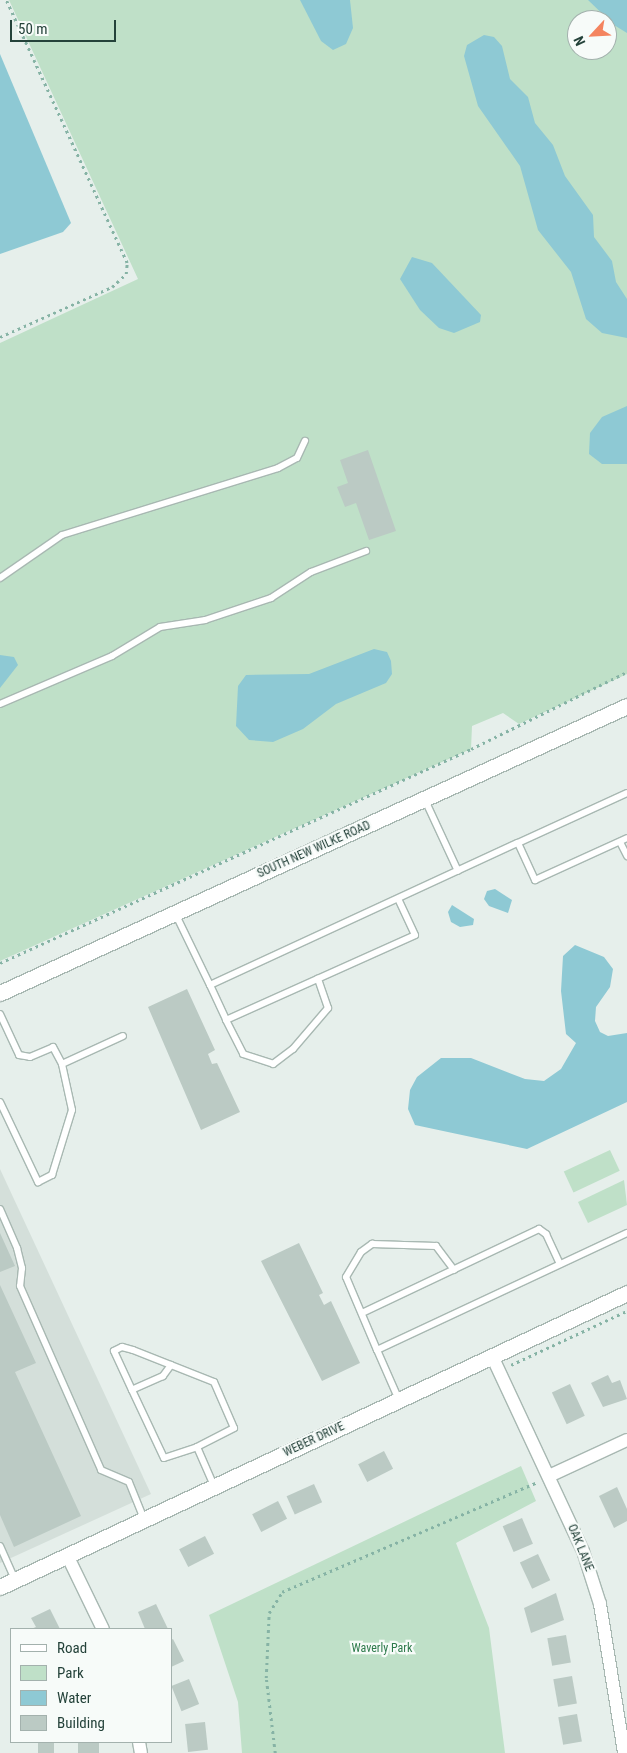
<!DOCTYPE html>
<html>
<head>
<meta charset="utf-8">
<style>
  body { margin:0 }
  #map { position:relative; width:627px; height:1753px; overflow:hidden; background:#e6efeb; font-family:"Roboto Condensed",sans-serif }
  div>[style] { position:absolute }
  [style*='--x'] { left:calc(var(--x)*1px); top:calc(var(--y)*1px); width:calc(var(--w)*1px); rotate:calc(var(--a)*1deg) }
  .built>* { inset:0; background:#d4dfda }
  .green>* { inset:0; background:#bfe0c8; transform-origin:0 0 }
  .water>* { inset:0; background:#8ec9d4 }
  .building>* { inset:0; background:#bbcac4; transform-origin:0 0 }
  .path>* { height:2.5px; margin-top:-1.25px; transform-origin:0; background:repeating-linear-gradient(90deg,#86b3a5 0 2.5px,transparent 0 6.5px) }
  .roads { filter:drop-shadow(1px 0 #a8b8b2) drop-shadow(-1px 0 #a8b8b2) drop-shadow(0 1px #a8b8b2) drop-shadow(0 -1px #a8b8b2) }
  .lane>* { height:6px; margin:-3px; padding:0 3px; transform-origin:3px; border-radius:3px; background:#fff }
  .street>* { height:12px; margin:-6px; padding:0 6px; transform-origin:6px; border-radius:6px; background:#fff }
  .secondary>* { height:15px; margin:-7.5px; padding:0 7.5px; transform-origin:7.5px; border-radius:7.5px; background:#fff }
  span { translate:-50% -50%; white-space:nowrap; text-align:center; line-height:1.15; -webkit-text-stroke:4.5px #f7fbf9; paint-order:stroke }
  .street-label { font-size:12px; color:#24423a }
  .park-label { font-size:12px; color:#2d7a4b }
  .legend { position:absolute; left:10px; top:1628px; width:162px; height:115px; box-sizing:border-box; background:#f7fbf9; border:1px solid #a3b1ad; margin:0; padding:6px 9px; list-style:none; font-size:15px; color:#24423a }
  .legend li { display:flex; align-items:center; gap:10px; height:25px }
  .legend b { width:25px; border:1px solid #a3b1ad }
  .north { position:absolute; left:567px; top:10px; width:50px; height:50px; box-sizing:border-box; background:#f7fbf9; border:1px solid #a3b1ad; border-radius:50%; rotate:245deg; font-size:14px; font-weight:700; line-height:20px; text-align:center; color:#24423a }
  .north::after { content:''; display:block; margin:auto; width:18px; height:22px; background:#f4845f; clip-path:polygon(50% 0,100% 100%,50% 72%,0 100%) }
  .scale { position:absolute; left:10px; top:20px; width:106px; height:22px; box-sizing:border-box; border:2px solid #24423a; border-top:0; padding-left:6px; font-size:15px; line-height:18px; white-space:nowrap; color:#24423a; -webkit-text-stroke:4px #f7fbf9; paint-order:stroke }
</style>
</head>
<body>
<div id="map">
  <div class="built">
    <i style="clip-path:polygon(0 1169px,151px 1494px,0 1563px)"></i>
  </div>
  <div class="green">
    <i style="clip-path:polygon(evenodd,9px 0,627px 0,627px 674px,519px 724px,503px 713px,472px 726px,471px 749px,0 961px,0 343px,138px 279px,9px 0,577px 20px,607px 20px,607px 50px,577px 50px,577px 20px)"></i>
    <i style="left:610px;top:1150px;width:23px;height:51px;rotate:65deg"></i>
    <i style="clip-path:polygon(624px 1180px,627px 1205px,588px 1223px,578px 1202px)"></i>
    <i style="clip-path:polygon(521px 1466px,536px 1501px,456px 1543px,489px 1628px,505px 1753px,242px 1753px,238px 1702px,209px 1615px)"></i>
  </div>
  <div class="water">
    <i style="clip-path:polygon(300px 0,350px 0,353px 28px,346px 44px,333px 50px,321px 41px)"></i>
    <i style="clip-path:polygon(588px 0,627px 0,627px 33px,614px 25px)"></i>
    <i style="clip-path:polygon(484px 35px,494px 37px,502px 46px,510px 79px,528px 97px,535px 123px,553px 145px,565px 176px,593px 215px,594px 237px,612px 261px,616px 282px,627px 299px,627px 338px,602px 333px,586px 319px,571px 272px,538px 230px,520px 166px,478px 106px,464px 56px,467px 45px)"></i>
    <i style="clip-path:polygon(0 54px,71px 223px,63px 232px,0 254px)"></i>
    <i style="clip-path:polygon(412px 257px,432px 263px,481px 315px,480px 322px,454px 333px,439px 328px,420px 310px,400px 279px)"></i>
    <i style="clip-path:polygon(627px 406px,627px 464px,602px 464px,589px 454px,590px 433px,602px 417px)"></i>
    <i style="clip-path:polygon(374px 649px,387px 652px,391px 661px,392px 674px,386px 683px,336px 704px,303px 729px,273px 742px,249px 740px,236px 726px,238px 686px,246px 675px,309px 674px)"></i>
    <i style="clip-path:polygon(0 655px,14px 657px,18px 665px,0 688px)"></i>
    <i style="clip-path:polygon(495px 889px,512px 900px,508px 913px,489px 906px,484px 899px,487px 891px)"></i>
    <i style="clip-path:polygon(452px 905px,474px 919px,473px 925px,460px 927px,451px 922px,448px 912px)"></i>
    <i style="clip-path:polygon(575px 945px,604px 957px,613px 969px,610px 987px,596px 1007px,595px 1021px,600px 1032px,608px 1036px,627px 1033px,627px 1102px,527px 1149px,415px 1125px,408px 1109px,410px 1090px,417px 1077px,441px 1058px,471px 1058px,525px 1079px,544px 1081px,561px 1069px,576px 1043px,566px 1034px,561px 991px,563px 956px)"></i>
  </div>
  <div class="building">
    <i style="clip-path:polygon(368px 450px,396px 531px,369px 540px,356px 503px,345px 507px,337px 487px,348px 483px,340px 460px)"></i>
    <i style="clip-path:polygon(187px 989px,215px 1050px,208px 1054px,212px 1064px,217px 1063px,240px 1112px,201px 1130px,148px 1007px)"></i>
    <i style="clip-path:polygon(0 1233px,15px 1266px,0 1272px)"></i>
    <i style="clip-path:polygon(299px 1243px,323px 1293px,319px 1295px,324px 1305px,331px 1301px,360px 1363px,322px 1381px,261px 1261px)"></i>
    <i style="clip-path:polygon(0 1285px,36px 1363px,15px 1372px,81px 1516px,14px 1547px,0 1515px)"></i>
    <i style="clip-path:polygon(608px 1375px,612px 1383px,620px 1380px,627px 1399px,603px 1407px,591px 1383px)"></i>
    <i style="left:570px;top:1384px;width:35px;height:20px;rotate:65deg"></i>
    <i style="left:384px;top:1451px;width:20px;height:29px;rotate:63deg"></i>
    <i style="left:314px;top:1484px;width:20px;height:30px;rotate:66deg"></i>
    <i style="clip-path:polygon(617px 1487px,627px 1509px,627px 1521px,614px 1528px,599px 1496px)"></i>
    <i style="left:278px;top:1501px;width:20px;height:29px;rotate:63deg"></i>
    <i style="left:522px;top:1518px;width:28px;height:21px;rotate:67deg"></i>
    <i style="left:205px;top:1536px;width:20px;height:29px;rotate:63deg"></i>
    <i style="left:538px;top:1554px;width:29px;height:20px;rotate:65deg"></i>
    <i style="clip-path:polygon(556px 1593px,564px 1620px,531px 1633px,524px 1608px)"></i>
    <i style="clip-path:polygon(156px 1604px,168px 1629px,145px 1629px,138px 1612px)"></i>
    <i style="clip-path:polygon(50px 1609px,60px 1629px,31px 1629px,36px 1627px,31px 1618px)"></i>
    <i style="left:566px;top:1635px;width:28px;height:19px;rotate:80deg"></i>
    <i style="clip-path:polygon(173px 1639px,184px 1661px,171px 1667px,171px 1640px)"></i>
    <i style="left:572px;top:1676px;width:28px;height:19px;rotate:80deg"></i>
    <i style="left:189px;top:1679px;width:27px;height:19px;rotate:68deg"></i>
    <i style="left:577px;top:1714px;width:28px;height:19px;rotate:80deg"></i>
    <i style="left:205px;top:1722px;width:28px;height:20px;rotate:84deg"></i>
    <i style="left:38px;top:1742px;width:16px;height:11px"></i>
    <i style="left:78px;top:1742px;width:21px;height:11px"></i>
  </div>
  <div class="path">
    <i style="--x:0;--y:337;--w:123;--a:-24.1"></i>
    <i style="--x:112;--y:287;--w:19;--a:-43"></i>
    <i style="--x:126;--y:274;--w:11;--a:-85"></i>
    <i style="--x:127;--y:263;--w:289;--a:-114.7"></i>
    <i style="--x:0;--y:963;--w:517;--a:-24.43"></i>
    <i style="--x:471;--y:749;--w:174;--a:-26.3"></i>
    <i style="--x:511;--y:1365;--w:128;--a:-25"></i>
    <i style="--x:275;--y:1753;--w:76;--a:-96.8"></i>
    <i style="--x:266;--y:1678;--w:65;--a:-87.4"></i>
    <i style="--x:269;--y:1613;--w:25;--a:-58"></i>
    <i style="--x:282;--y:1592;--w:278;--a:-23.3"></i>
  </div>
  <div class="roads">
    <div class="lane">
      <i style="--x:0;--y:578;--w:75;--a:-34.7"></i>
      <i style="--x:62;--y:535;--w:226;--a:-17.2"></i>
      <i style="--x:278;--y:468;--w:21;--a:-28"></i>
      <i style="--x:297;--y:458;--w:19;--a:-65"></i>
      <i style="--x:0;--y:704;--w:122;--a:-23.2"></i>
      <i style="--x:112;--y:656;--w:56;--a:-31.1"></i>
      <i style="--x:160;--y:627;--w:46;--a:-8.8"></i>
      <i style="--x:205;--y:620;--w:70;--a:-18.4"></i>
      <i style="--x:271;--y:598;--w:48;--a:-33"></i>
      <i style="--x:311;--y:572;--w:59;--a:-20.9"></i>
      <i style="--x:627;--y:793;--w:120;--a:155.4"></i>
      <i style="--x:518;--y:843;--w:41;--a:65.3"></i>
      <i style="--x:535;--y:880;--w:101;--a:-24.5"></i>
      <i style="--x:425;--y:800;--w:78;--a:65.1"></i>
      <i style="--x:620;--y:842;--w:16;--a:63"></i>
      <i style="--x:175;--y:913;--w:80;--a:64.1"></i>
      <i style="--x:210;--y:985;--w:339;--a:-24.8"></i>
      <i style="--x:210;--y:985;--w:38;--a:65"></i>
      <i style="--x:226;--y:1020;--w:207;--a:-24.2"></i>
      <i style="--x:415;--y:935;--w:40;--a:-115"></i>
      <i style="--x:0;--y:1014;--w:45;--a:65.1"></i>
      <i style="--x:19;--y:1055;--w:11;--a:10"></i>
      <i style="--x:30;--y:1057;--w:25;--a:-23"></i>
      <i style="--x:53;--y:1047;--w:19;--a:62"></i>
      <i style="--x:62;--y:1064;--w:67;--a:-24.7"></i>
      <i style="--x:226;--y:1020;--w:38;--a:63"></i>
      <i style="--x:243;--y:1054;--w:32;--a:18"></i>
      <i style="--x:273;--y:1064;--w:25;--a:-37"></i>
      <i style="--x:293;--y:1049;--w:54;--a:-49.5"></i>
      <i style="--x:328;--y:1008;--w:31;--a:-109"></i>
      <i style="--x:0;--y:1102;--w:89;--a:64.6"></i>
      <i style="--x:38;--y:1182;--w:16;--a:-27"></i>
      <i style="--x:52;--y:1175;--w:68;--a:-72.9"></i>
      <i style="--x:72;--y:1110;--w:47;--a:-102.3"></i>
      <i style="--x:0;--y:1209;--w:43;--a:66.4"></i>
      <i style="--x:17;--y:1248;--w:21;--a:76"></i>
      <i style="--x:22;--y:1268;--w:18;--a:96"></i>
      <i style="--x:20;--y:1286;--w:201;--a:66.2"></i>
      <i style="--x:101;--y:1470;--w:30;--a:23"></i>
      <i style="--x:129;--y:1482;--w:40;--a:68"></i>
      <i style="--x:362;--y:1313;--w:196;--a:-25.4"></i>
      <i style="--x:539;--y:1229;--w:9;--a:36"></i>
      <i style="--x:546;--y:1234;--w:33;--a:65"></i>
      <i style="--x:377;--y:1350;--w:79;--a:-113"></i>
      <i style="--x:346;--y:1277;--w:29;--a:-59"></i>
      <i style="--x:361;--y:1252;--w:14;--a:-36"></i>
      <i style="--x:372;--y:1244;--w:64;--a:1.8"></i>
      <i style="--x:436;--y:1246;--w:30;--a:53"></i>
      <i style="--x:171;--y:1365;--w:14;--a:126"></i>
      <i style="--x:163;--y:1376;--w:34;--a:156"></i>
      <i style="--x:132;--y:1390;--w:43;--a:-114.8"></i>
      <i style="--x:114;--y:1351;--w:9;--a:-27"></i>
      <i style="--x:122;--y:1347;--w:11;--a:15"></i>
      <i style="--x:133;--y:1350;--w:87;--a:21.6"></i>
      <i style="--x:214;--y:1382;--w:50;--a:66.5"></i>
      <i style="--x:234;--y:1428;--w:42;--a:152.8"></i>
      <i style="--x:197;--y:1447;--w:43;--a:66.4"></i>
      <i style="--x:132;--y:1390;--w:75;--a:64.8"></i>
      <i style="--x:164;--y:1458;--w:35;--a:-18"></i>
      <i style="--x:399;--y:1400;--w:55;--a:-113.7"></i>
      <i style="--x:377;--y:1350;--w:276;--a:-25.1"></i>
      <i style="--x:0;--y:1546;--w:36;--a:66"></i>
    </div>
    <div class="street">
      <i style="--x:492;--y:1356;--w:215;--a:65"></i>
      <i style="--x:583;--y:1551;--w:56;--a:72.2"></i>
      <i style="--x:600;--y:1604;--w:151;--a:80.8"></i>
      <i style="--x:549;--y:1476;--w:86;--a:-24.8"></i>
      <i style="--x:67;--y:1555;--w:82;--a:64.1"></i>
      <i style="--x:139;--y:1742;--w:11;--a:80"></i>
    </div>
    <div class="secondary">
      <i style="--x:0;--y:993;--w:690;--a:-24.6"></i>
      <i style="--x:0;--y:1587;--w:693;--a:-25.12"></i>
    </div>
  </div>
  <div class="street-label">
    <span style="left:314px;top:850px;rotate:-24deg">SOUTH NEW WILKE ROAD</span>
    <span style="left:314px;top:1440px;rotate:-25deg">WEBER DRIVE</span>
    <span style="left:580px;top:1548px;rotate:68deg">OAK LANE</span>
  </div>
  <div class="park-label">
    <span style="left:382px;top:1649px">Waverly Park</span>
  </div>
  <ul class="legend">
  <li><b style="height:6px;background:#fff"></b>Road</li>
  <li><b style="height:14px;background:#bfe0c8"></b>Park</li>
  <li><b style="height:14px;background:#8ec9d4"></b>Water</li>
  <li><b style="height:14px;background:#bbcac4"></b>Building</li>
  </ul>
  <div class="north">N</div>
  <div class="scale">50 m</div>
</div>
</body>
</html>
